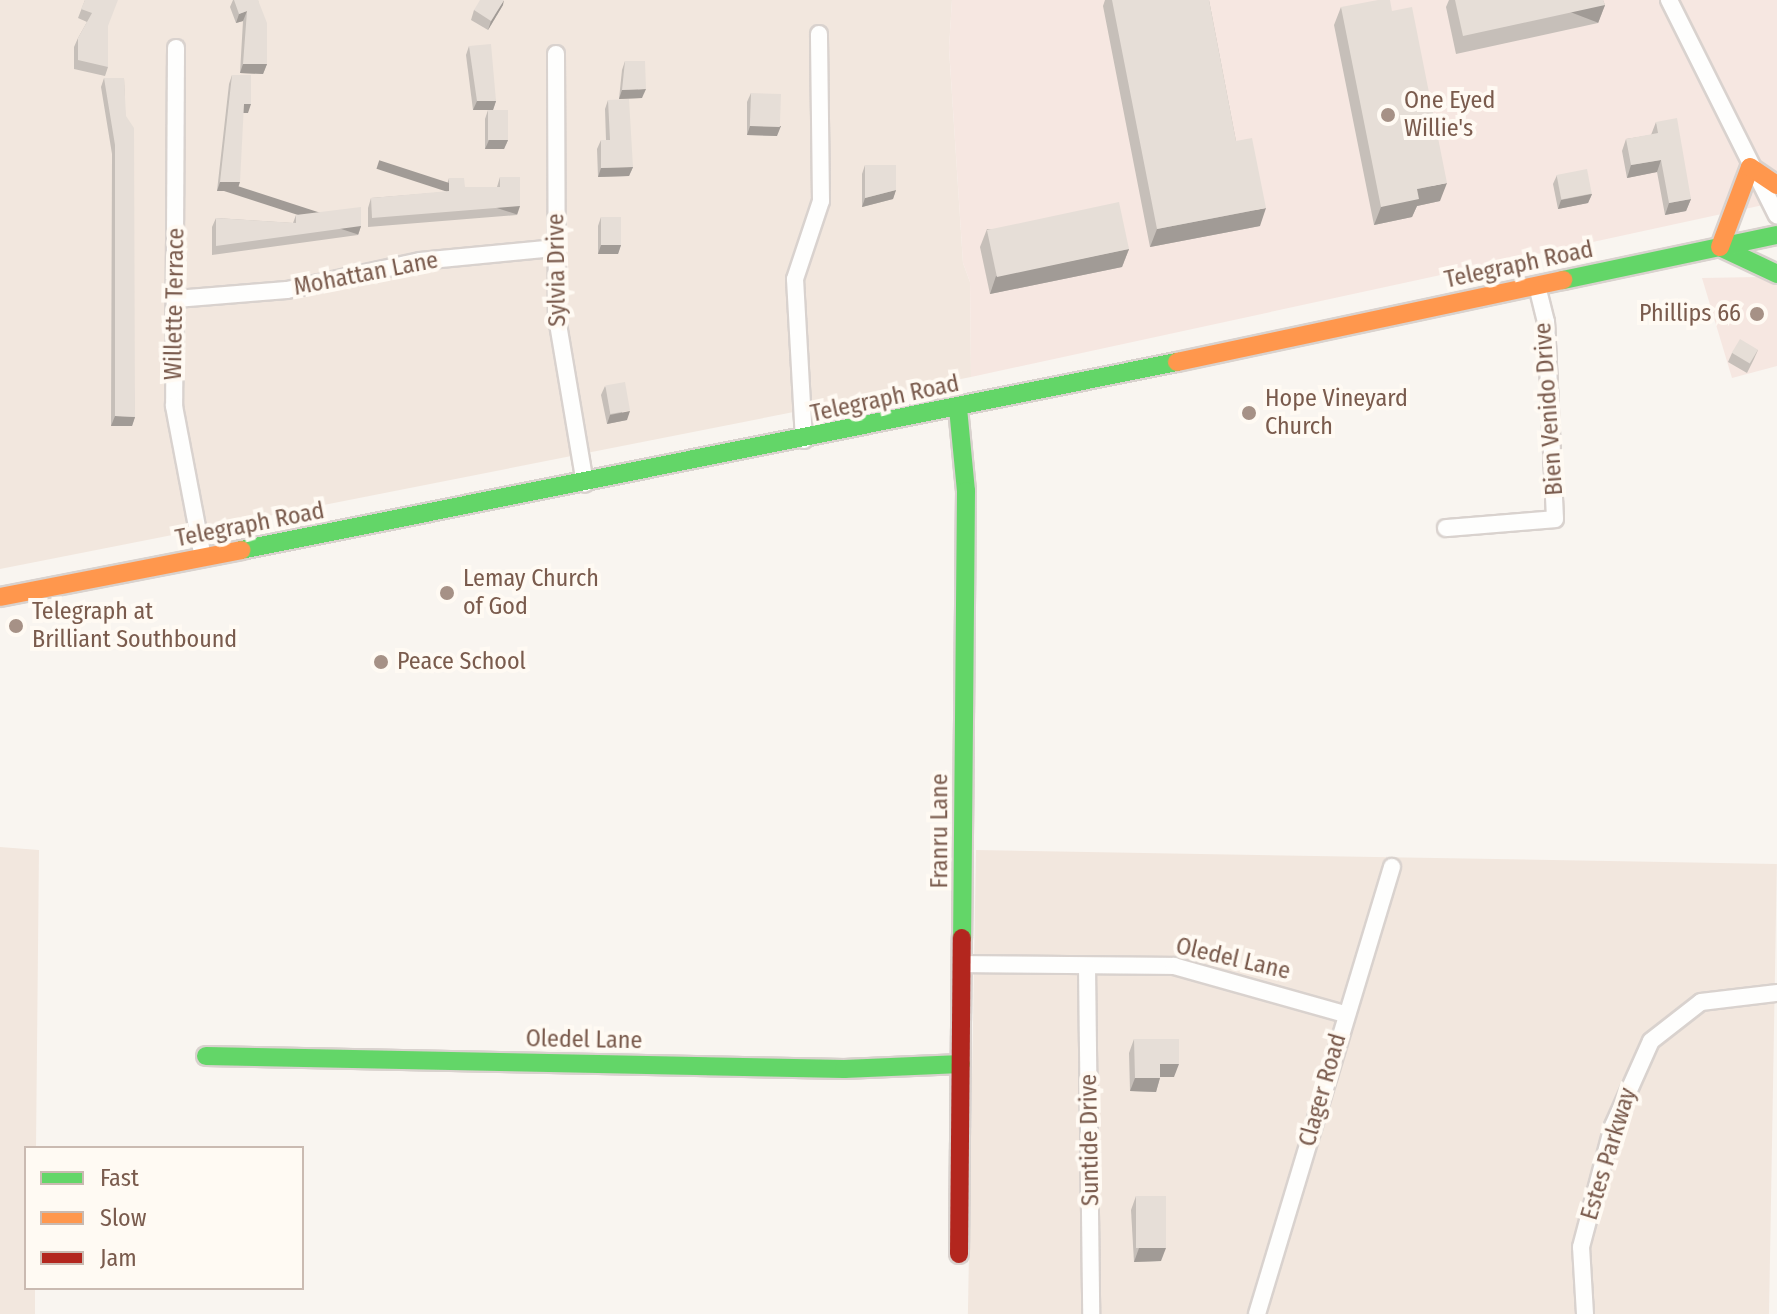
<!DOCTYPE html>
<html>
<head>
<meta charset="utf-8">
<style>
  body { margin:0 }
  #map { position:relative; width:1777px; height:1314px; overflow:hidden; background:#f9f5f0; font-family:"Fira Sans Condensed",sans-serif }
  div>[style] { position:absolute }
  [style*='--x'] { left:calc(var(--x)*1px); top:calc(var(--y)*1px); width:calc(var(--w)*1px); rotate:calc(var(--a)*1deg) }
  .residential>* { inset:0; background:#f2e7de; transform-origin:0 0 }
  .commercial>* { inset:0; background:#f6e7e1 }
  .roads { filter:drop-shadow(2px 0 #d9d2ce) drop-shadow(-2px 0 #d9d2ce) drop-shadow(0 2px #d9d2ce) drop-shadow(0 -2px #d9d2ce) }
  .street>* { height:16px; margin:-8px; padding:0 8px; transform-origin:8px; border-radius:8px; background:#fefefd }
  .fast>* { height:18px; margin:-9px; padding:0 9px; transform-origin:9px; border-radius:9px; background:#63d668 }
  .slow>* { height:18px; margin:-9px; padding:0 9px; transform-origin:9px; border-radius:9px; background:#ff974d }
  .jam>* { height:18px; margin:-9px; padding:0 9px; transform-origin:9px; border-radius:9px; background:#b3261e }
  .wall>* { inset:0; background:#c6bfb9 }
  .shaded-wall>* { inset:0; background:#a19b96; transform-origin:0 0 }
  .building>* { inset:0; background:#e6ded7; transform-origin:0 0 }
  .dots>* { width:22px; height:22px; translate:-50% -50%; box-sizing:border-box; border:4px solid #fffaf3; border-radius:50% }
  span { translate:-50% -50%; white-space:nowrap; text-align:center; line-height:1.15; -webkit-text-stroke:8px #fffaf3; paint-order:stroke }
  .poi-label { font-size:24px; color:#7a5b4d }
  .left { translate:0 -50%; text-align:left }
  .right { translate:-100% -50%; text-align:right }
  .street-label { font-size:24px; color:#7a5b4d }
  .legend { position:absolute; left:24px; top:1146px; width:280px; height:144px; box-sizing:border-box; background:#fffaf3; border:2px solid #cabab1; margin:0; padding:10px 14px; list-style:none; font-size:24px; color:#7a5b4d }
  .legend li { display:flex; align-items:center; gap:16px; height:40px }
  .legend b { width:40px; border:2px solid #cabab1 }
</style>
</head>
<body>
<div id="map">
  <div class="residential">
    <i style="clip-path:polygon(0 0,952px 0,949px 49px,963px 263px,970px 282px,971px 377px,0 569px)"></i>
    <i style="clip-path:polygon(0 847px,39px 850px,36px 1148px,26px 1148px,26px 1288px,35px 1288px,35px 1314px,0 1314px)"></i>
    <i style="left:976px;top:850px;width:801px;height:464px;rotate:1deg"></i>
  </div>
  <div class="commercial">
    <i style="clip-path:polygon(952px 0,1777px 0,1777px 202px,971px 377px,970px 282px,963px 263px,949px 48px)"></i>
    <i style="clip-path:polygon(1757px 277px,1777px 285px,1777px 366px,1732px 378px,1702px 278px)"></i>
  </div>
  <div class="roads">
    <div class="street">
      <i style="--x:1669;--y:0;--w:241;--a:63.4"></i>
      <i style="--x:176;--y:48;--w:358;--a:90.3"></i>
      <i style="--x:174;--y:406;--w:155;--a:79.2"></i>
      <i style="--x:556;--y:54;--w:264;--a:89.8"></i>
      <i style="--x:557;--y:318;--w:168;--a:80.4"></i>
      <i style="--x:176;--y:299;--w:111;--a:-4.6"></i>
      <i style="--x:287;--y:290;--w:136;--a:-12.3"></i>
      <i style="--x:420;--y:261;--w:137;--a:-5.5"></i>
      <i style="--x:804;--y:440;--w:161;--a:-93.2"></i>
      <i style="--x:795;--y:279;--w:82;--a:-71.6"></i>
      <i style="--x:821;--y:201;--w:167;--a:-90.7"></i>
      <i style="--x:1446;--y:528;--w:109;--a:-4.7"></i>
      <i style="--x:1555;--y:519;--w:197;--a:-92.6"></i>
      <i style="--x:1546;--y:322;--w:37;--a:-104"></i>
      <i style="--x:962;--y:964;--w:212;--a:0.5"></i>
      <i style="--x:1174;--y:966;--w:178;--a:15.7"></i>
      <i style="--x:1087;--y:967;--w:347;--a:89.3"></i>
      <i style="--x:1257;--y:1314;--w:467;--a:-73.2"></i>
      <i style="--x:1585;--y:1314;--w:67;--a:-93.4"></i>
      <i style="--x:1581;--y:1247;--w:125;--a:-75.2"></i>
      <i style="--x:1613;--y:1126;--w:93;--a:-65.9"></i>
      <i style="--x:1651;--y:1041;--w:63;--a:-38"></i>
      <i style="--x:1701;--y:1002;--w:77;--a:-6.8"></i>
    </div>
    <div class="fast">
      <i style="--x:1720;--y:247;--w:63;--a:25.3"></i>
      <i style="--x:1563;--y:280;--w:219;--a:-11.9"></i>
      <i style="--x:958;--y:408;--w:83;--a:84.5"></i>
      <i style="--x:966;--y:491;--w:447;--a:90.5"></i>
      <i style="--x:241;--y:550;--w:955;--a:-11.36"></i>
      <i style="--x:206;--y:1056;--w:638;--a:1.17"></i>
      <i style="--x:844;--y:1069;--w:117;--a:-2.4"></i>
    </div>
    <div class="slow">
      <i style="--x:1720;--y:247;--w:85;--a:-69.4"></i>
      <i style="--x:1750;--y:167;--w:32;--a:34"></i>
      <i style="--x:1177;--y:362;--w:395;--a:-12"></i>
      <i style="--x:0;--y:597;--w:246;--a:-11"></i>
    </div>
    <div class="jam">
      <i style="--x:959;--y:1254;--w:316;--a:-89.5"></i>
    </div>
  </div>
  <div class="wall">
    <i style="clip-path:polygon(85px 0,108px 27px,108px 67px,105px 76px,74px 69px,74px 47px,78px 38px,87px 22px,78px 18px)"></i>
    <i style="clip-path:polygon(233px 0,258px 0,267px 64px,263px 74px,240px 73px,243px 21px,236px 23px,230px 7px)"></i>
    <i style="clip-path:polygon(1105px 0,1209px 0,1236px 141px,1260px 226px,1150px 247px,1103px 6px)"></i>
    <i style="clip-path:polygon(1449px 0,1603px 0,1605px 5px,1598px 23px,1456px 54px,1446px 7px)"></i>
    <i style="clip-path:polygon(503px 5px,488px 30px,471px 20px,474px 10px)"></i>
    <i style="clip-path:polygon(1341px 7px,1440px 201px,1417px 206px,1412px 217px,1374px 225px,1334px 25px)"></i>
    <i style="clip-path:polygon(469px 46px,496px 101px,493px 110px,473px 110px,466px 55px)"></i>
    <i style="clip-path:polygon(625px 61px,642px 98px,619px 99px,622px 70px)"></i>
    <i style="clip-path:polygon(232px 75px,248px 113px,243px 113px,237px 191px,217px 191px,229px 84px)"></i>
    <i style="clip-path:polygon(104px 78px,124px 78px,135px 417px,132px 426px,111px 426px,112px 154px,101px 87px)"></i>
    <i style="clip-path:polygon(751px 93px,777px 136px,747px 135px,747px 102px)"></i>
    <i style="clip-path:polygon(608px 100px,633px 167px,629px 176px,598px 177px,597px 149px,601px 140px,606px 140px,605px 109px)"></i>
    <i style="clip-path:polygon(488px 110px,508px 140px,504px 149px,485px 149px,485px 119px)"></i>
    <i style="clip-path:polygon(1656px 122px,1691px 199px,1686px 211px,1665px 215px,1657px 172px,1627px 178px,1622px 151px,1626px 139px,1651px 135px)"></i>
    <i style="clip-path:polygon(865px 165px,896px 190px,893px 199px,862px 207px,862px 174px)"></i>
    <i style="clip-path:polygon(1557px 175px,1592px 194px,1588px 203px,1558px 209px,1553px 184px)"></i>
    <i style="clip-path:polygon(500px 177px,517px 215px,368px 227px,368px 208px,371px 198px,446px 192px,446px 188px,449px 178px,465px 187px,497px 187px)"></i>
    <i style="clip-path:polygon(296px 215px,361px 226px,358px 235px,212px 255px,212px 227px,216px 218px,293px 223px)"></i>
    <i style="clip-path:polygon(601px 217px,621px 245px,618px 254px,598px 254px,598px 226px)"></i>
    <i style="clip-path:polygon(987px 229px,1129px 249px,1122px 267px,990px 294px,980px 247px)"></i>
    <i style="clip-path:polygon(1758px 350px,1754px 359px,1747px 373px,1728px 362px,1732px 353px)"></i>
    <i style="clip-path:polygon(605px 386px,627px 420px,607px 424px,601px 395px)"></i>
    <i style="clip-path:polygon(1134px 1039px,1174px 1077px,1160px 1077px,1156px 1092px,1130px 1091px,1129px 1053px)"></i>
    <i style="clip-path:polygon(1136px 1196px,1161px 1261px,1134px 1262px,1131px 1210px)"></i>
  </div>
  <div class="shaded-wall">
    <i style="clip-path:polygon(504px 0,503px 5px,488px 30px,491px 21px)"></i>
    <i style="left:1605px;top:5px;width:19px;height:145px;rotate:111deg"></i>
    <i style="clip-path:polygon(247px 11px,243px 21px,236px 23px,239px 14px)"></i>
    <i style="clip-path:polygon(243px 64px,267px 64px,263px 74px,240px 73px)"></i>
    <i style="clip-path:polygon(646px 89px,642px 98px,619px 99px,622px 90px)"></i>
    <i style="clip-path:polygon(477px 101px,496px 101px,493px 110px,473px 110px)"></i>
    <i style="clip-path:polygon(244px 104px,251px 104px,248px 113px,240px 113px)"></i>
    <i style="clip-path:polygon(750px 126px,781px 126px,777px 136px,747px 135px)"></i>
    <i style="clip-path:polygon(489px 140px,508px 140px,504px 149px,485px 149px)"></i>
    <i style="clip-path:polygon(1661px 160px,1657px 172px,1627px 178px,1631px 165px)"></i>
    <i style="clip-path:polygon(633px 167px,629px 176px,598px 177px,601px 168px)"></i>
    <i style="clip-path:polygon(220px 182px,240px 182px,237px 191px,217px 191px)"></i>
    <i style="clip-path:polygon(1447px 183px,1440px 201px,1417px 206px,1412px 217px,1374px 225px,1381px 207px,1417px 189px)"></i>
    <i style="clip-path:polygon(896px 190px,893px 199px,862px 207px,865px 198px)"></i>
    <i style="clip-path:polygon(1592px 194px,1588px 203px,1558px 209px,1561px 200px)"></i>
    <i style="clip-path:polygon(1691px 199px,1686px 211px,1665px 215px,1669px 203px)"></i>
    <i style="left:520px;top:206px;width:9px;height:148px;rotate:108deg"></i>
    <i style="clip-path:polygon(1266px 208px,1260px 226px,1150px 247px,1157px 229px)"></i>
    <i style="left:361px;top:226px;width:9px;height:146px;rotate:108deg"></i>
    <i style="clip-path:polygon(601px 245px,621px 245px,618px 254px,598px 254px)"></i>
    <i style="clip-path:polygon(1129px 249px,1122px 267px,990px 294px,996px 276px)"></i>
    <i style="clip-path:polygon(630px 411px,627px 420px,607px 424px,610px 415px)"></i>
    <i style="clip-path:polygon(115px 416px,135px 417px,132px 426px,111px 426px)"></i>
    <i style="clip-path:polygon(1160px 1064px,1179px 1064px,1174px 1077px,1155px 1077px)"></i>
    <i style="clip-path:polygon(1135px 1078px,1160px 1078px,1156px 1092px,1130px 1091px)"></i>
    <i style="clip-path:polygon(1139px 1248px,1166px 1248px,1161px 1261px,1134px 1262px)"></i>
  </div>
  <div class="building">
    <i style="clip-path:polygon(85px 0,118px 0,108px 26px,108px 67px,78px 60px,78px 38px,92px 13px,81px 9px)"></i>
    <i style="clip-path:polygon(234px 0,258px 0,267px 23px,267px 64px,243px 64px,247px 11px,239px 14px)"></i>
    <i style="clip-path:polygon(480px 0,504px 0,491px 21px,474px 10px)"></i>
    <i style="clip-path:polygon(1112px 0,1209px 0,1236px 141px,1252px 138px,1266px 208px,1157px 229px)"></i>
    <i style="clip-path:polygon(1378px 0,1390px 0,1392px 11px,1412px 7px,1447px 183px,1417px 189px,1419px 199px,1381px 207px,1341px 7px)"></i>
    <i style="clip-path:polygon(1455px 0,1603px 0,1605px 5px,1463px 36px)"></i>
    <i style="clip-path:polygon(491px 44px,496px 101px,477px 101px,469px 46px)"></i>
    <i style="clip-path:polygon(625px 61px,645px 61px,646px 89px,622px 90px)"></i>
    <i style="clip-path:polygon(232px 75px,251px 75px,251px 104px,244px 104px,240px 182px,220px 182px)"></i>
    <i style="clip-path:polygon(104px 78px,124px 78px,126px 116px,134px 128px,135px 417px,115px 416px,115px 145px)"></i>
    <i style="left:751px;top:93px;width:30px;height:33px;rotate:2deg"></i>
    <i style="clip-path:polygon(629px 99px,633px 167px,601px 168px,601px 140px,610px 140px,608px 100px)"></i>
    <i style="left:488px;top:110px;width:20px;height:30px"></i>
    <i style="clip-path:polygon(1677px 118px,1691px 199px,1669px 203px,1661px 160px,1631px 165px,1626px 139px,1658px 133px,1656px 122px)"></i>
    <i style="clip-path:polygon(865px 165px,896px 165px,896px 190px,865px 198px)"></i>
    <i style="left:1587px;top:169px;width:25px;height:31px;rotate:79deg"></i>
    <i style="clip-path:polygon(500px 177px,520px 177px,520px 206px,372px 218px,371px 198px,449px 191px,449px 178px,464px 178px,465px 187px,500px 187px)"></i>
    <i style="left:1119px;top:202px;width:48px;height:135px;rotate:78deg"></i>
    <i style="clip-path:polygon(361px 207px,361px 226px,216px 246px,216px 218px,296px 223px,296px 215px)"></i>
    <i style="left:601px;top:217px;width:20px;height:28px"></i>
    <i style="left:1740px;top:339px;width:21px;height:16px;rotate:31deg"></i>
    <i style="left:625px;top:382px;width:29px;height:20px;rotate:80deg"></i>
    <i style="clip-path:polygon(1134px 1039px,1179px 1039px,1179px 1064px,1160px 1064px,1160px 1078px,1135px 1078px)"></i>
    <i style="left:1136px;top:1196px;width:30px;height:52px"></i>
  </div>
  <div class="dots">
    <i style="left:1388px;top:115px;background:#a69186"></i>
    <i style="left:1757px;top:314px;background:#a69186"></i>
    <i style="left:1249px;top:413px;background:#a69186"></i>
    <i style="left:447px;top:593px;background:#a69186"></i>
    <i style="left:16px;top:626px;background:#a69186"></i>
    <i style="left:381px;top:662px;background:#a69186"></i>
  </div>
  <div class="poi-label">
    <span class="left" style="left:1404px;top:115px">One Eyed<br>Willie's</span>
    <span class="right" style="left:1741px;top:314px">Phillips 66</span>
    <span class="left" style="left:1265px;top:413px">Hope Vineyard<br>Church</span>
    <span class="left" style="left:463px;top:593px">Lemay Church<br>of God</span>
    <span class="left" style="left:32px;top:626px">Telegraph at<br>Brilliant Southbound</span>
    <span class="left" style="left:397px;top:662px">Peace School</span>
  </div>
  <div class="street-label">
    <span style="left:1519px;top:265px;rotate:-12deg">Telegraph Road</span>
    <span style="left:557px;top:270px;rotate:-91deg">Sylvia Drive</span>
    <span style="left:366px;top:274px;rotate:-11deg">Mohattan Lane</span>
    <span style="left:175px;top:304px;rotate:-89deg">Willette Terrace</span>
    <span style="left:885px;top:399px;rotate:-12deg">Telegraph Road</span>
    <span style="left:1549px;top:409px;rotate:-94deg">Bien Venido Drive</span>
    <span style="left:250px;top:525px;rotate:-11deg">Telegraph Road</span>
    <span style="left:940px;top:831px;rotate:-90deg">Franru Lane</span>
    <span style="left:1233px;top:959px;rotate:13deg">Oledel Lane</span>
    <span style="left:584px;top:1040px;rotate:1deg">Oledel Lane</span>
    <span style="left:1323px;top:1090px;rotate:-74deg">Clager Road</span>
    <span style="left:1090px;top:1140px;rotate:-91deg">Suntide Drive</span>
    <span style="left:1609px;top:1154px;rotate:-73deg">Estes Parkway</span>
  </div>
  <ul class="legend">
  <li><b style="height:10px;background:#63d668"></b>Fast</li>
  <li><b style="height:10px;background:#ff974d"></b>Slow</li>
  <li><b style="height:10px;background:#b3261e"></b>Jam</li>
  </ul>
</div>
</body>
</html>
